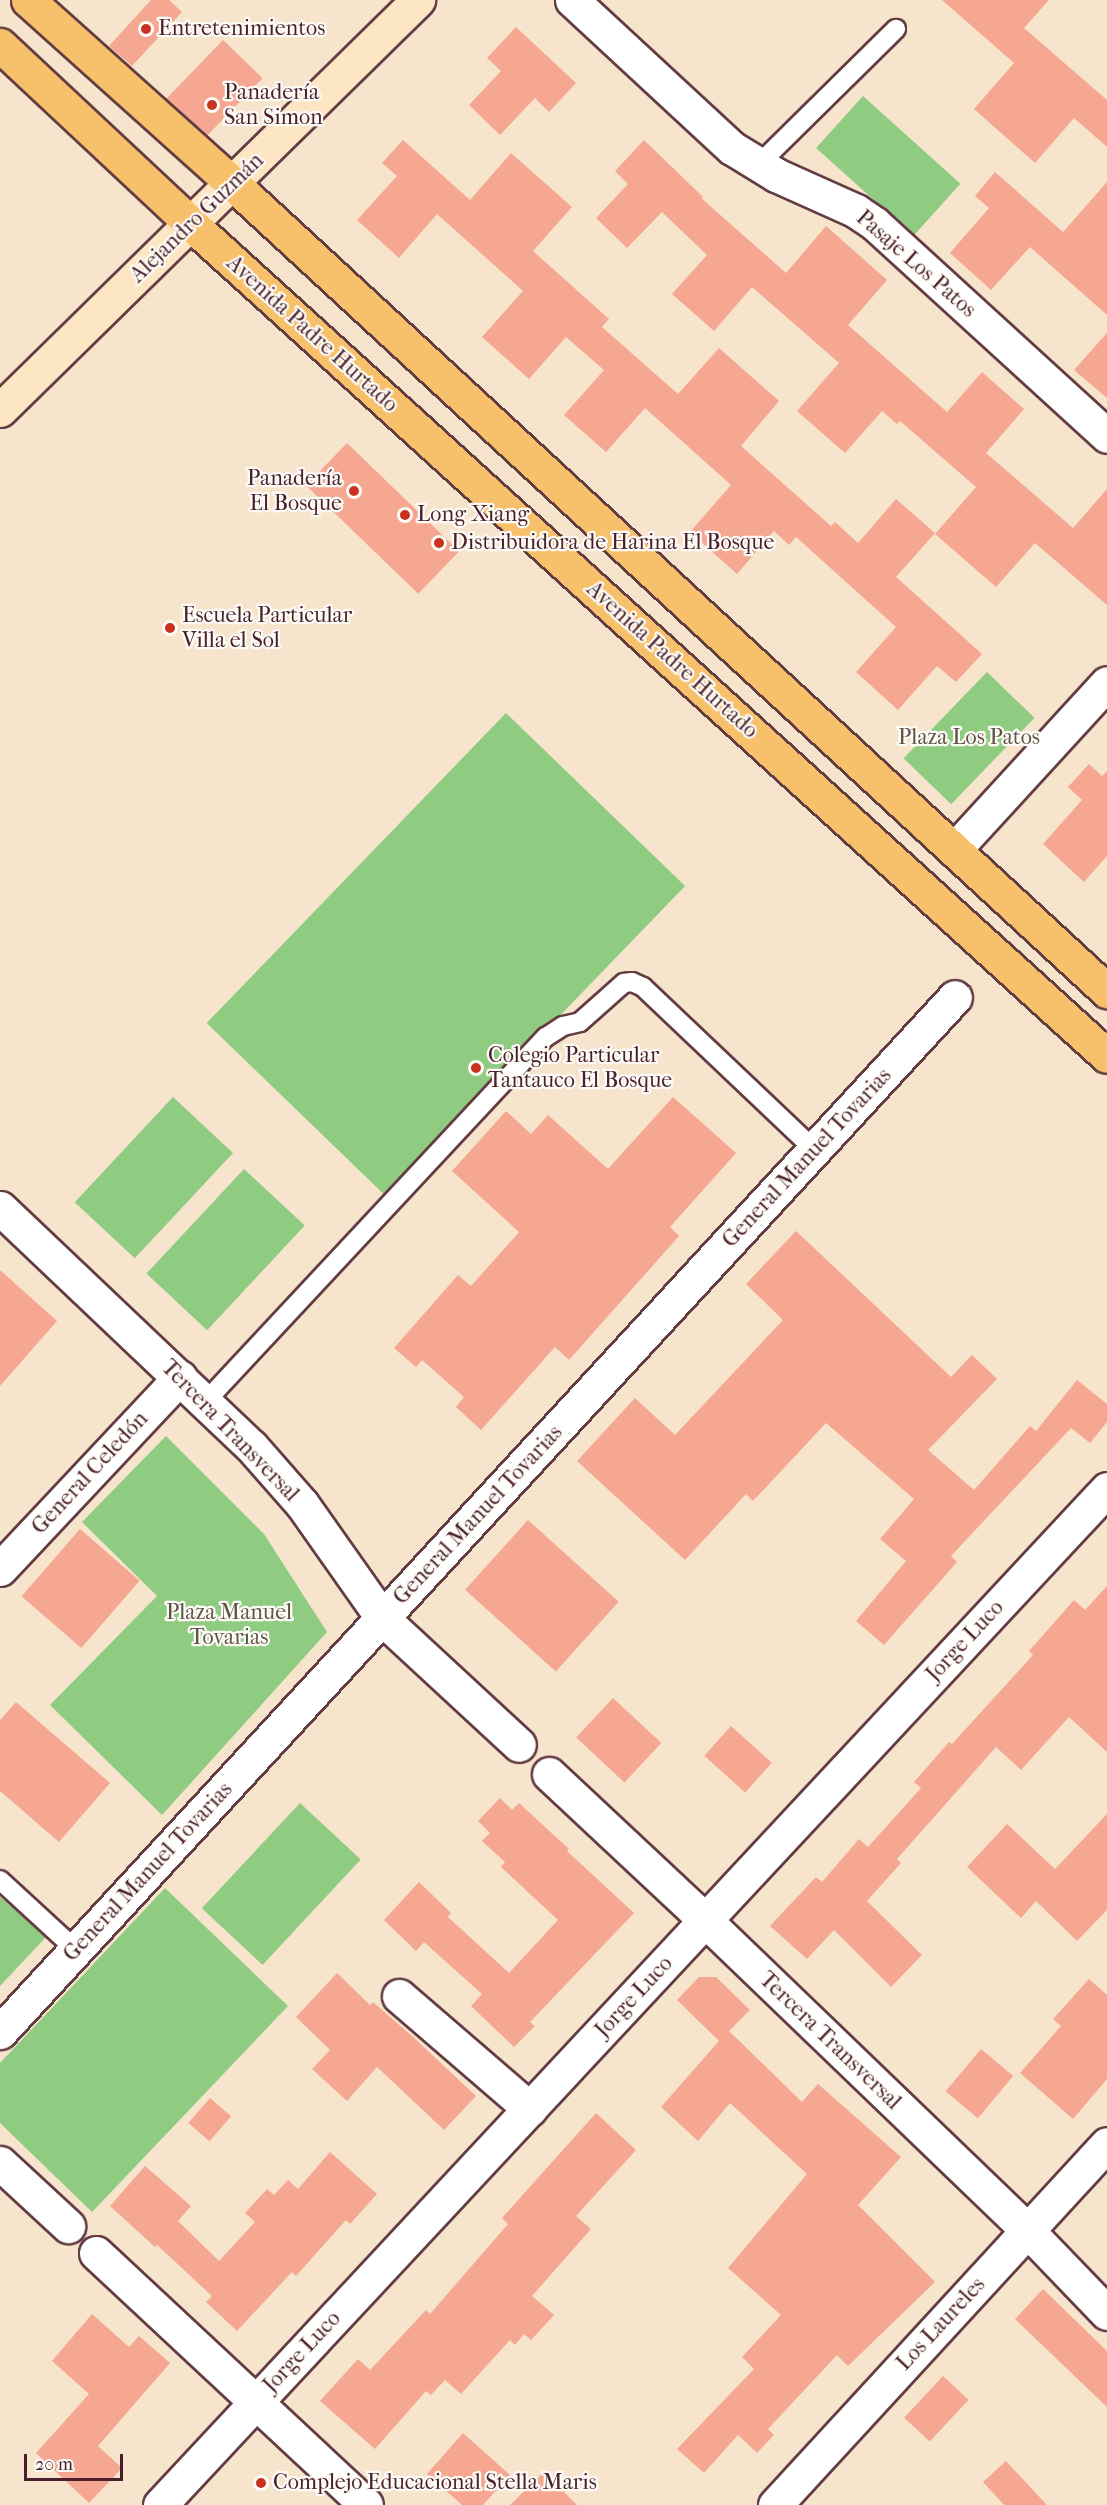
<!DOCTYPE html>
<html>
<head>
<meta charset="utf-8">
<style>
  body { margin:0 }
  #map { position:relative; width:1107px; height:2505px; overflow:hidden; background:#f6e4cd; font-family:"IM FELL French Canon",serif }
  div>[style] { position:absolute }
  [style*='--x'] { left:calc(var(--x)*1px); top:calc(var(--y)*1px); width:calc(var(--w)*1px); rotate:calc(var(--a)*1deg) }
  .green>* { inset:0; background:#8fcc82; transform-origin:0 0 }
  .building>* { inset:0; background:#f6a792; transform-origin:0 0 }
  .roads { filter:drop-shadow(2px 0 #643d43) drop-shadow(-2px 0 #643d43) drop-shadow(0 2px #643d43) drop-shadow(0 -2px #643d43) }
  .lane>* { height:18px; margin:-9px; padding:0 9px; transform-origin:9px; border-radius:9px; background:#fff }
  .street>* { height:33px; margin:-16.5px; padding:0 16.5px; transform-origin:16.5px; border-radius:16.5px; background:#fff }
  .secondary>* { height:33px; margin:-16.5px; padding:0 16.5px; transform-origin:16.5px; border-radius:16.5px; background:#fce6c4 }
  .primary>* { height:33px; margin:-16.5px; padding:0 16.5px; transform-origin:16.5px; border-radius:16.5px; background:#f7c06b }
  .dots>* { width:16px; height:16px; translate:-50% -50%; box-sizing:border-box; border:3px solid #fdfcf7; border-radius:50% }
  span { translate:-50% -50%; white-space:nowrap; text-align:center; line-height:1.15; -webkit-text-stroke:4.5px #fdfcf7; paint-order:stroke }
  .poi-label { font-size:22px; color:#4a1f2b }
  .left { translate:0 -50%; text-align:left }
  .right { translate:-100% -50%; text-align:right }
  .street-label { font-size:22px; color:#4a1f2b }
  .park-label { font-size:22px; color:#5f5345 }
  .scale { position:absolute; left:24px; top:2454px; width:99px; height:27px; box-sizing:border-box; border:3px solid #4a1f2b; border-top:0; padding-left:8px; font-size:18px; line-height:21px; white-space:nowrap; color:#4a1f2b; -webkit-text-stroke:4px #fdfcf7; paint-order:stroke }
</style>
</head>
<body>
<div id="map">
  <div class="green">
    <i style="left:863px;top:96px;width:131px;height:70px;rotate:42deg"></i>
    <i style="left:987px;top:672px;width:66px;height:120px;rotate:44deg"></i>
    <i style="left:506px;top:713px;width:249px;height:431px;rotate:44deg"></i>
    <i style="left:173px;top:1097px;width:82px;height:144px;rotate:43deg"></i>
    <i style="left:244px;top:1169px;width:83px;height:143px;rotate:43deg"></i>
    <i style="clip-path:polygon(166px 1436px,264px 1534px,327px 1632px,162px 1815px,50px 1705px,157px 1596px,82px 1522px)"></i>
    <i style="left:300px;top:1803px;width:83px;height:144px;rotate:43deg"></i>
    <i style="clip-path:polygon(165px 1888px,288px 2006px,92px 2212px,0 2123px,0 2063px)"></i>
    <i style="clip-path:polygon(0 1897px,47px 1936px,0 1986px)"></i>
  </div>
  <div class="building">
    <i style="clip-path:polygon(151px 0,169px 0,182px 12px,132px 66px,109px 46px)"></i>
    <i style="clip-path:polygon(942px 0,1049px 0,1024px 28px,1107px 100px,1107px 147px,1074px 118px,1035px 163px,974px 109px,1014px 63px)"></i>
    <i style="clip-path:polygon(516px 27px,576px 83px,549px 112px,535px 98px,500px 135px,469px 105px,501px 71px,487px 58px)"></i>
    <i style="left:223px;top:40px;width:55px;height:82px;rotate:44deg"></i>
    <i style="clip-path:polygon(403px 140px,470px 200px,511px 153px,572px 207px,533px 251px,609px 319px,602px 327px,678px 394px,719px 348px,779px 401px,741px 446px,831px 526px,835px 522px,858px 543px,896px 499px,935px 533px,896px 577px,982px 654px,956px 682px,937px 666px,898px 710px,856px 672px,896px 627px,796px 537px,789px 545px,774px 531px,737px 574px,690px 532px,731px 485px,645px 408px,606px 452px,564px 415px,604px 370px,566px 337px,529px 379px,482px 337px,523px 291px,437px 214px,399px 258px,357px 220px,397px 176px,382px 163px)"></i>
    <i style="clip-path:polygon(644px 140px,703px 197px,701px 198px,786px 273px,826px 226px,887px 280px,848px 325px,947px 412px,982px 372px,1024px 409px,986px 453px,1073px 528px,1107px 489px,1107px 605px,1035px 543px,996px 587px,935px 534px,976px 487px,900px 421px,897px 424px,882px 411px,845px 453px,797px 411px,839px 363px,752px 287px,714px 331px,672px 294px,707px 255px,662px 212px,627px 248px,596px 218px,628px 184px,615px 171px)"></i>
    <i style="clip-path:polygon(995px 172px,1063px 232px,1107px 182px,1107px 315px,1030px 247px,991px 290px,950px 253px,989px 208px,975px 196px)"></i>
    <i style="clip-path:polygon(1107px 333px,1107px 398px,1074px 370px)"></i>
    <i style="left:347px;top:443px;width:156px;height:59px;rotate:44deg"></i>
    <i style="clip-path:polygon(1089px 764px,1102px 776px,1107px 771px,1107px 856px,1084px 882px,1043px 844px,1082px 800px,1068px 787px)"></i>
    <i style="clip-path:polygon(673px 1097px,736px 1153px,670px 1227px,679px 1236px,569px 1360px,555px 1347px,481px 1430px,456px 1407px,464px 1397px,422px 1360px,416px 1367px,394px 1348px,458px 1275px,471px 1286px,519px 1232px,452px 1171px,506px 1111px,531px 1134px,548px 1115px,608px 1169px)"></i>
    <i style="clip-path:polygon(796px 1231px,951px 1377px,972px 1355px,997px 1379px,928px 1450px,974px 1490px,1030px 1426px,1036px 1431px,1077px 1380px,1107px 1404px,1107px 1422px,1090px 1443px,1071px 1428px,951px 1556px,957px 1562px,884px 1645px,856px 1621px,906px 1561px,880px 1539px,914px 1499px,826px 1423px,753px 1501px,746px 1494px,685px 1560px,577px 1461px,635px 1398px,675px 1435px,783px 1320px,746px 1284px)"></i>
    <i style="clip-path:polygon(0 1270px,57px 1321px,0 1386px)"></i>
    <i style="left:528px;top:1520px;width:122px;height:94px;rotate:42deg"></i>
    <i style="left:80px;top:1529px;width:79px;height:89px;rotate:41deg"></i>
    <i style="clip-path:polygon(1107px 1586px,1107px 1752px,1069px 1717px,1021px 1770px,996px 1747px,897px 1859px,901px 1863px,867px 1901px,922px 1955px,891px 1987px,834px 1930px,807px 1959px,770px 1926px,816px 1877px,822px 1882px,859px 1839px,868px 1847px,921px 1788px,914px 1782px,949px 1742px,952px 1744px,1033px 1655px,1029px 1651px,1074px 1600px,1085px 1610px)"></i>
    <i style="left:613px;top:1698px;width:66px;height:54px;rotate:43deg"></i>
    <i style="clip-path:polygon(16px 1702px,110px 1783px,59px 1842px,0 1791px,0 1720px)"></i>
    <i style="left:731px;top:1726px;width:55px;height:40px;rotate:42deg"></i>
    <i style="clip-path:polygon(500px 1798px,512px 1810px,519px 1803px,569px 1849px,567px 1851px,634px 1913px,530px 2022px,535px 2026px,514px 2047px,471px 2006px,482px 1994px,424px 1942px,416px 1951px,384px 1920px,419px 1882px,451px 1913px,448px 1917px,509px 1973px,558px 1920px,501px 1867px,505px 1862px,482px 1841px,490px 1833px,478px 1821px)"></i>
    <i style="clip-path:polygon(1107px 1814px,1107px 1910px,1077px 1941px,1036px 1901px,1021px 1918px,967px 1867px,1007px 1824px,1055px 1869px)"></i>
    <i style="clip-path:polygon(337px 1973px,370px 2005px,373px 2002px,412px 2036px,476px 2096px,444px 2130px,377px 2067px,347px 2101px,312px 2069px,330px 2050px,296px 2017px)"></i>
    <i style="clip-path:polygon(699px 1977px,716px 1977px,750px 2010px,729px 2031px,802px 2102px,818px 2084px,901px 2157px,858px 2205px,935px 2282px,848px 2366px,837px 2355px,768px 2429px,774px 2435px,757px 2453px,738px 2435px,704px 2473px,677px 2449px,754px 2369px,742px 2357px,781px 2315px,728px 2268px,807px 2174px,730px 2103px,698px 2141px,661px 2107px,719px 2041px,677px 2000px)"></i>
    <i style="clip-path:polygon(1089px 1979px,1107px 1995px,1107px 2079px,1073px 2119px,1020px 2073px,1061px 2026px,1053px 2019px)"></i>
    <i style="left:981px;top:2049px;width:42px;height:55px;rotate:40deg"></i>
    <i style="left:210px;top:2098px;width:28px;height:33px;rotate:41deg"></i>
    <i style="clip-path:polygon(596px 2113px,636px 2150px,576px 2216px,591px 2229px,532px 2296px,554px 2315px,531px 2340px,524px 2334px,515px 2345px,510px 2340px,461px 2394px,445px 2380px,431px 2395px,426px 2391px,375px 2449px,320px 2401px,358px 2359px,370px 2370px,426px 2310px,430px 2314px,508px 2224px,502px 2218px)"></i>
    <i style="clip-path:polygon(330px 2152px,377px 2194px,350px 2224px,346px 2220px,296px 2276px,292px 2272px,237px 2331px,206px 2302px,212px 2296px,157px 2245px,155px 2247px,110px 2206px,145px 2166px,191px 2206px,178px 2221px,219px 2261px,255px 2222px,245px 2213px,267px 2189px,274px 2195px,288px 2180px,298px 2189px)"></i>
    <i style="clip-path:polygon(1043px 2289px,1107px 2351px,1107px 2407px,1015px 2319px)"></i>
    <i style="clip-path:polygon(92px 2314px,129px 2347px,139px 2336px,170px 2363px,98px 2446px,122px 2468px,89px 2503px,36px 2453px,89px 2394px,52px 2361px)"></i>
    <i style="left:943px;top:2376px;width:35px;height:57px;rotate:43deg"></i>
    <i style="clip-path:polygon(463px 2433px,510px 2475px,483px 2505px,462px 2505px,427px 2474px)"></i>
    <i style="clip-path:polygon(1006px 2461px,1047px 2505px,1004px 2505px,983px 2482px)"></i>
    <i style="clip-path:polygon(544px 2472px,577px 2505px,510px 2505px)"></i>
  </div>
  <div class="roads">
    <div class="lane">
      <i style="--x:758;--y:165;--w:194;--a:-44.6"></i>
      <i style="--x:206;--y:1401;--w:498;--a:-47"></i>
      <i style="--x:546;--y:1037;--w:20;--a:-33"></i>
      <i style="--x:563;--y:1026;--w:17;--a:-13"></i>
      <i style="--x:580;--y:1022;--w:59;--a:-41.6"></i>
      <i style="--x:624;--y:983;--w:8;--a:-7"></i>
      <i style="--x:632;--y:982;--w:12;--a:24"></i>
      <i style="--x:643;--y:987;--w:237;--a:43.5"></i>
      <i style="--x:0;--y:1880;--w:103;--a:42.6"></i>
    </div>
    <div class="street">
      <i style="--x:572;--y:0;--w:218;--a:42.8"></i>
      <i style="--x:732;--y:148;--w:52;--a:31.5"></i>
      <i style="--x:776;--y:175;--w:88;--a:24.2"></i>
      <i style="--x:856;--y:211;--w:23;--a:34"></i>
      <i style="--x:875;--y:224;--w:314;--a:42.4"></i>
      <i style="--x:954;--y:850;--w:226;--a:-47.5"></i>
      <i style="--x:0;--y:1208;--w:346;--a:43.5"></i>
      <i style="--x:251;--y:1446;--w:77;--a:48.7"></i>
      <i style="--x:302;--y:1504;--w:141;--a:54.8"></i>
      <i style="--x:383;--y:1619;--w:185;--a:42.8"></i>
      <i style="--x:0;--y:1569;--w:263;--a:-46.8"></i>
      <i style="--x:549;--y:1774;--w:214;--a:43.1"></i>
      <i style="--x:705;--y:1920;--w:447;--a:43.9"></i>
      <i style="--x:1027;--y:2230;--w:115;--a:46.1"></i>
      <i style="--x:399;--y:1996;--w:173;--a:40.8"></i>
      <i style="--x:0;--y:2032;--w:1408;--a:-47.3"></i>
      <i style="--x:0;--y:2163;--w:93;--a:42.8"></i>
      <i style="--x:96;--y:2253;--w:369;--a:43"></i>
      <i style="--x:160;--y:2505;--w:1389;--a:-47.01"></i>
      <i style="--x:775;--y:2505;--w:490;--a:-47.4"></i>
    </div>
    <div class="secondary">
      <i style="--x:0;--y:410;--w:586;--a:-44.45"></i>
    </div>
    <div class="primary">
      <i style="--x:28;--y:0;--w:275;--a:41.9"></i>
      <i style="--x:233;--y:184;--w:1190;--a:42.72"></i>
      <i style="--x:0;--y:45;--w:262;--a:43.1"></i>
      <i style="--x:191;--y:224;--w:1237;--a:42.25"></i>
    </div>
  </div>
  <div class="dots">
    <i style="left:146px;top:29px;background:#c8321e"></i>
    <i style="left:212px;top:105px;background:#c8321e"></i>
    <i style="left:354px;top:491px;background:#c8321e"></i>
    <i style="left:405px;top:515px;background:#c8321e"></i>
    <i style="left:439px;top:543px;background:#c8321e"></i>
    <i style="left:170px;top:628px;background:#c8321e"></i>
    <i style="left:476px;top:1068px;background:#c8321e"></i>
    <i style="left:261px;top:2483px;background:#c8321e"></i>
  </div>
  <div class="poi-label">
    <span class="left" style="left:158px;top:29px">Entretenimientos</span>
    <span class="left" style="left:224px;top:105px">Panadería<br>San Simon</span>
    <span class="right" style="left:342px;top:491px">Panadería<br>El Bosque</span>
    <span class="left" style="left:417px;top:515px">Long Xiang</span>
    <span class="left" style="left:451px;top:543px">Distribuidora de Harina El Bosque</span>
    <span class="left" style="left:182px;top:628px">Escuela Particular<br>Villa el Sol</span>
    <span class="left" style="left:488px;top:1068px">Colegio Particular<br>Tantauco El Bosque</span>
    <span class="left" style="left:273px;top:2483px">Complejo Educacional Stella Maris</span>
  </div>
  <div class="street-label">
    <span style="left:197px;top:218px;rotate:-44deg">Alejandro Guzmán</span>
    <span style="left:916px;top:264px;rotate:41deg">Pasaje Los Patos</span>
    <span style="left:312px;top:334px;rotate:42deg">Avenida Padre Hurtado</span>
    <span style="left:672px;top:660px;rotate:42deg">Avenida Padre Hurtado</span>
    <span style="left:807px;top:1158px;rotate:-47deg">General Manuel Tovarias</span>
    <span style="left:230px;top:1431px;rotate:46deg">Tercera Transversal</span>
    <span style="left:90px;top:1473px;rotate:-47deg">General Celedón</span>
    <span style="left:478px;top:1515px;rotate:-47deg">General Manuel Tovarias</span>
    <span style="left:965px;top:1641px;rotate:-47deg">Jorge Luco</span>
    <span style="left:148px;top:1872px;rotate:-47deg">General Manuel Tovarias</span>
    <span style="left:634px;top:1997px;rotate:-47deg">Jorge Luco</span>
    <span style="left:830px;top:2041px;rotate:44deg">Tercera Transversal</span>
    <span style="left:941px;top:2324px;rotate:-47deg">Los Laureles</span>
    <span style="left:302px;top:2352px;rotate:-47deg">Jorge Luco</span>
  </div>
  <div class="park-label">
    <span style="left:969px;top:738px">Plaza Los Patos</span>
    <span style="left:229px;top:1625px">Plaza Manuel<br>Tovarias</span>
  </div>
  <div class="scale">20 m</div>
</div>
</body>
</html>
